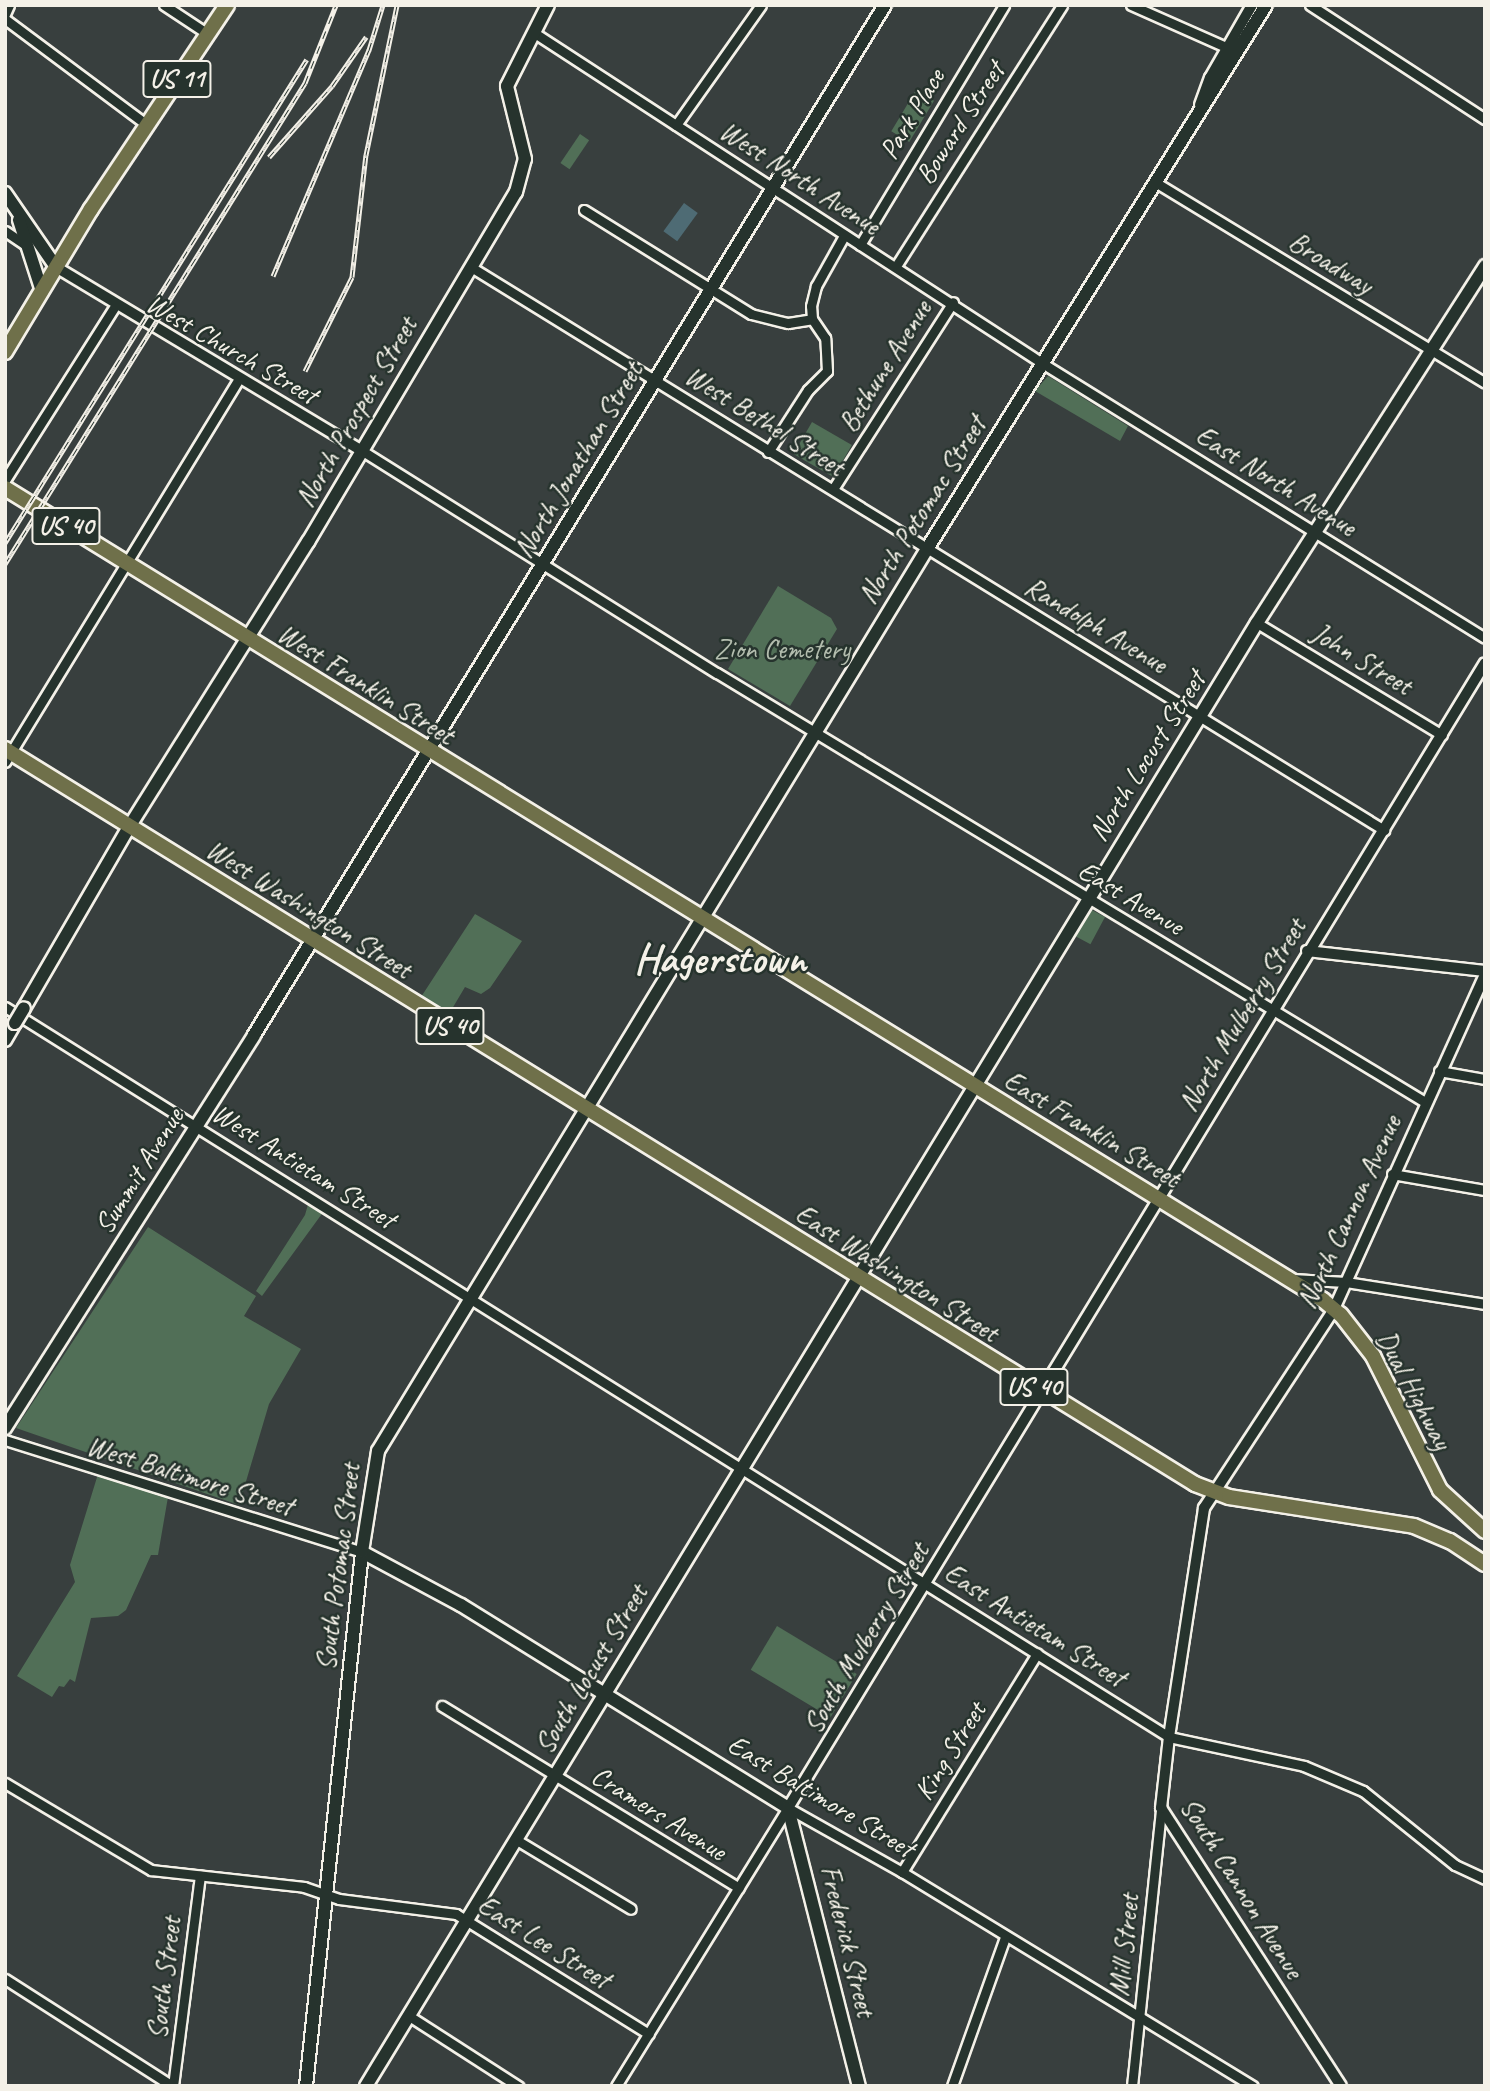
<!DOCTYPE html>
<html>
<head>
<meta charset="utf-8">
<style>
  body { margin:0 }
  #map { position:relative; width:1490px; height:2091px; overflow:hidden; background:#383f3e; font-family:Caveat,sans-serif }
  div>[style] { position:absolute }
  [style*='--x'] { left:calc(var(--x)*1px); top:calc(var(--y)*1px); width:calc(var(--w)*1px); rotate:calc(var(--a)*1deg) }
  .green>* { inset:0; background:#516f57; transform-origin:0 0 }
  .water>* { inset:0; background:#4e6b74; transform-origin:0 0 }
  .roads { filter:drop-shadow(2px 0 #f4f1e8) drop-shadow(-2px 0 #f4f1e8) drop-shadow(0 2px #f4f1e8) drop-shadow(0 -2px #f4f1e8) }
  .minor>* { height:9px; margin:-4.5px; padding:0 4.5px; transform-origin:4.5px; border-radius:4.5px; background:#26332d }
  .tertiary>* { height:10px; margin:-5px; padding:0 5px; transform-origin:5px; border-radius:5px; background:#26332d }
  .secondary>* { height:12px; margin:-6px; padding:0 6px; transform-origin:6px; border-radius:6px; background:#26332d }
  .primary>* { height:14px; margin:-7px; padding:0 7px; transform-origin:7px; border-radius:7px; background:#6f704a }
  .rail>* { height:5px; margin-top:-2.5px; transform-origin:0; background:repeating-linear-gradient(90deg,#26332d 0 8px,#f4f1e8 0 16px); box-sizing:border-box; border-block:2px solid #f4f1e8 }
  .bridges { filter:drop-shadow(2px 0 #f4f1e8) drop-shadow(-2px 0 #f4f1e8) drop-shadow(0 2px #f4f1e8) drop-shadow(0 -2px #f4f1e8) }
  .secondary-bridge>* { height:12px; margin:-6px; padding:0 6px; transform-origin:6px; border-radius:6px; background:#26332d }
  span { translate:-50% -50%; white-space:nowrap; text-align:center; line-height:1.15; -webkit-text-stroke:5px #26332d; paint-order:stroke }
  .shield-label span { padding:2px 5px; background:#26332d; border:2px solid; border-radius:5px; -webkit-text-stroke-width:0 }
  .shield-label { font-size:26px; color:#f4f1e8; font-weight:700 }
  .street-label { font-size:28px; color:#f4f1e8 }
  .park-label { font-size:28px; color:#b3bdae }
  .town-label { font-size:42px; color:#f4f1e8; font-weight:700 }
  .frame { position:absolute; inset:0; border:7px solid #f4f1e8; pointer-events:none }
</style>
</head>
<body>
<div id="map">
  <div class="green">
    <i style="left:916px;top:90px;width:21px;height:48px;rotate:31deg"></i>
    <i style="left:580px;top:134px;width:11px;height:35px;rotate:34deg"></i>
    <i style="clip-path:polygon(1048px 376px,1128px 426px,1120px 441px,1035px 391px)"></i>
    <i style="left:812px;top:422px;width:46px;height:37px;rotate:30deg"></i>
    <i style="clip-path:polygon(778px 586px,831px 618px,837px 629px,790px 706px,728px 669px)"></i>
    <i style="left:1090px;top:909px;width:17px;height:31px;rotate:28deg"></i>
    <i style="clip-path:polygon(475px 914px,522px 941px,490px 988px,481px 994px,465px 987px,449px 1014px,421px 997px)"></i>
    <i style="clip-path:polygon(309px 1201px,324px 1211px,262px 1296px,256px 1291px,305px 1215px)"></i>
    <i style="clip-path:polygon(148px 1227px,256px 1296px,244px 1316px,301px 1349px,269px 1404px,239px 1505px,16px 1428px)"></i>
    <i style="clip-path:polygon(98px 1474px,168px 1497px,158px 1555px,151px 1555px,126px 1610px,118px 1616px,91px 1618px,75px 1682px,70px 1679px,64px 1687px,59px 1686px,52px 1697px,17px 1676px,75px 1582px,70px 1565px)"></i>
    <i style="left:777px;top:1626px;width:93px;height:51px;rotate:31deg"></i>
  </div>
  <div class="water">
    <i style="left:684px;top:203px;width:17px;height:35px;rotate:36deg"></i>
  </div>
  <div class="roads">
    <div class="minor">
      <i style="--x:164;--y:5;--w:53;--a:33.4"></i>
      <i style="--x:1131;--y:5;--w:104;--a:23.9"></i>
      <i style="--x:1310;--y:5;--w:209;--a:33.1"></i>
      <i style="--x:5;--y:14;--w:10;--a:-66"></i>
      <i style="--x:5;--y:19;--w:177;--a:36.7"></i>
      <i style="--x:533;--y:32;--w:607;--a:33.04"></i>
      <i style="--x:1042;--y:363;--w:521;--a:31.83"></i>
      <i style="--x:676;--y:125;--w:147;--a:-54.7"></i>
      <i style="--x:1155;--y:182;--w:386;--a:31.3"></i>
      <i style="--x:584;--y:210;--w:197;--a:31.9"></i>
      <i style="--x:751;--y:314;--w:38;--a:14"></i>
      <i style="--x:788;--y:323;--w:24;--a:-9"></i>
      <i style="--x:5;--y:231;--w:25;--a:34"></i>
      <i style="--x:860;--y:245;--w:280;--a:-59"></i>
      <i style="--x:896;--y:266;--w:309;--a:-57.5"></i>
      <i style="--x:471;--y:267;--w:1073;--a:31.66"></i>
      <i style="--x:361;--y:450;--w:420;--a:32.1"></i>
      <i style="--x:717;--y:673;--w:828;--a:31.21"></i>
      <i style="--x:768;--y:452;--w:74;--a:-57.2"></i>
      <i style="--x:808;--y:390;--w:27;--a:-45"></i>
      <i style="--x:827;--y:371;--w:33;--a:-93"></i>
      <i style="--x:825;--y:338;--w:23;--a:-124"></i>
      <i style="--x:812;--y:319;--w:13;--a:-94"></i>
      <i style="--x:811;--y:306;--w:21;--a:-76"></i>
      <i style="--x:816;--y:286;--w:57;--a:-60.8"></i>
      <i style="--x:5;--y:480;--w:206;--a:-57.7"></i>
      <i style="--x:833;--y:489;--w:222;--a:-57.3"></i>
      <i style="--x:1257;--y:623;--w:216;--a:31.2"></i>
      <i style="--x:5;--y:762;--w:447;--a:-58.6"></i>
      <i style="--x:5;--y:1007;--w:1374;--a:32.09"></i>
      <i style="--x:1169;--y:1737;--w:138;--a:12.1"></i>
      <i style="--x:1304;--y:1766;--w:64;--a:23"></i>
      <i style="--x:1363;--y:1791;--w:118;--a:38.8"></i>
      <i style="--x:1455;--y:1865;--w:33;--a:25"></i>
      <i style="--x:1439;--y:1071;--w:47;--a:9.9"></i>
      <i style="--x:1392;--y:1174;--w:94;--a:9.8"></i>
      <i style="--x:1292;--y:1279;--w:54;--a:3.2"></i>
      <i style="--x:1346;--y:1282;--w:141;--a:9"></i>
      <i style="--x:5;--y:1440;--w:374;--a:17.4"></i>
      <i style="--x:442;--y:1706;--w:348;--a:31.5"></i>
      <i style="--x:5;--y:1783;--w:170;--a:30.8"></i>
      <i style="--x:151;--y:1870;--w:154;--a:6.3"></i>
      <i style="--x:304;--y:1887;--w:37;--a:19"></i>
      <i style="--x:339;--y:1899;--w:118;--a:7.3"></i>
      <i style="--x:456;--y:1914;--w:227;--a:31.9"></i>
      <i style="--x:515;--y:1839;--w:135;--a:31.1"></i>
      <i style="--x:902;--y:1872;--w:257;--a:-58.3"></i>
      <i style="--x:5;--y:1979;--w:198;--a:32.6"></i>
      <i style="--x:409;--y:2016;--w:130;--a:32.7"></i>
      <i style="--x:173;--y:2086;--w:212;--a:-82.7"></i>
      <i style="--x:616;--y:2086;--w:327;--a:-58.3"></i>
      <i style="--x:788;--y:1808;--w:131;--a:29.3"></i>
      <i style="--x:902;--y:1872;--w:411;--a:31.4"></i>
      <i style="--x:952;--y:2086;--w:158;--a:-70.4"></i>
      <i style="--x:1132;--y:2086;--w:280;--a:-84"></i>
    </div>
    <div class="tertiary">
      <i style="--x:1200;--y:105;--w:29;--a:-70"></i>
      <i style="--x:1210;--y:78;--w:84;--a:-60.1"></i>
      <i style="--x:56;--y:267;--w:356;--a:31"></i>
      <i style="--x:1307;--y:951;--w:179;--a:6.4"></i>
      <i style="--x:788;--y:1808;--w:1340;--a:-58.67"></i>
      <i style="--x:1341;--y:2086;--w:331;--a:-122.9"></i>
      <i style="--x:1161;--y:1808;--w:71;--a:-83.6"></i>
      <i style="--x:1169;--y:1737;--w:232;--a:-81.3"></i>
      <i style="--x:1204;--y:1508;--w:238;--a:-56.8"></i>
      <i style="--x:1334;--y:1309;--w:367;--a:-65.7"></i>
    </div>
    <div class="secondary">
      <i style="--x:5;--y:193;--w:90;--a:55.4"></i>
      <i style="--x:19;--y:220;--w:75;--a:72.1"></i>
      <i style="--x:24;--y:1008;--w:209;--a:-59.9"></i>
      <i style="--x:129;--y:827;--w:337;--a:-57.9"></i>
      <i style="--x:308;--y:542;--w:407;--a:-59.3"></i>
      <i style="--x:516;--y:192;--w:34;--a:-75"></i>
      <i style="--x:525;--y:159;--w:75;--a:-103.9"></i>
      <i style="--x:507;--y:86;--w:91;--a:-63.2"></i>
      <i style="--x:5;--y:1040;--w:20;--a:-60"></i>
      <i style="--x:5;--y:1428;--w:465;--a:-57.6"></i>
      <i style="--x:254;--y:1035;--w:1208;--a:-58.51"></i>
      <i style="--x:362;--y:1552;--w:112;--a:28.2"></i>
      <i style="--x:461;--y:1605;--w:385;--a:31.8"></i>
      <i style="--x:788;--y:1808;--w:287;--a:75.7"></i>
      <i style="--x:306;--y:2086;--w:537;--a:-84.01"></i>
      <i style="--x:362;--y:1552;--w:102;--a:-81"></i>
      <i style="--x:378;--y:1451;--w:1056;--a:-58.67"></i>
      <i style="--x:927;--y:549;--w:641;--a:-58.07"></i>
      <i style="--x:366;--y:2086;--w:1713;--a:-58.66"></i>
      <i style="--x:1257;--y:623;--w:424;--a:-57.4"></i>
    </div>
    <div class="primary">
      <i style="--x:5;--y:352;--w:167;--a:-59"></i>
      <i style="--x:91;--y:209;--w:245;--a:-56.3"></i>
      <i style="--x:5;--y:488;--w:1548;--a:31.64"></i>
      <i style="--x:1323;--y:1300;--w:23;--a:40"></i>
      <i style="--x:1341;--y:1315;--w:52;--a:52"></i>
      <i style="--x:1373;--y:1356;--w:150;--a:63.4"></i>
      <i style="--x:1440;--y:1490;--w:61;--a:42.3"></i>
      <i style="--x:5;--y:749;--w:1399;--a:31.7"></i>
      <i style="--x:1195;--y:1484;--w:36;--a:21"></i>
      <i style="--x:1229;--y:1497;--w:187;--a:8.9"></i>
      <i style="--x:1414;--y:1526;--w:39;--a:23"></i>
      <i style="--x:1450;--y:1541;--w:42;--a:33.3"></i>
    </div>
  </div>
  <div class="rail">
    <i style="--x:269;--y:157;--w:95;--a:-48.4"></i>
    <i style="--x:332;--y:86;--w:60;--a:-55.2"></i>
    <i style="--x:273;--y:276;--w:246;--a:-67"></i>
    <i style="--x:369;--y:50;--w:47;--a:-72.7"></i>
    <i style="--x:305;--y:371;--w:105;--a:-63.4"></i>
    <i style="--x:352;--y:277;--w:123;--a:-83.5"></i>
    <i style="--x:366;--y:155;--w:153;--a:-78.3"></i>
    <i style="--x:5;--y:543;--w:570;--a:-58.04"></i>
    <i style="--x:5;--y:564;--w:567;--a:-58.05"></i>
    <i style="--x:305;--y:83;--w:84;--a:-68.3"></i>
  </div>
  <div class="bridges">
    <div class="secondary-bridge">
      <i style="--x:15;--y:1023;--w:17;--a:-59"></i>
    </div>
  </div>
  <div class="shield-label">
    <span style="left:177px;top:79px">US 11</span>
    <span style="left:66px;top:526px">US 40</span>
    <span style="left:450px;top:1026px">US 40</span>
    <span style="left:1034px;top:1387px">US 40</span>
  </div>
  <div class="street-label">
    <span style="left:912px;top:114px;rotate:-59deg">Park Place</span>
    <span style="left:960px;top:123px;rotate:-57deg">Boward Street</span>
    <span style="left:800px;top:178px;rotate:33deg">West North Avenue</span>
    <span style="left:1331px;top:263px;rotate:32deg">Broadway</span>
    <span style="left:232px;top:349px;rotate:30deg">West Church Street</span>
    <span style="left:885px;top:366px;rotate:-58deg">Bethune Avenue</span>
    <span style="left:356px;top:412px;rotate:-60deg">North Prospect Street</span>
    <span style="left:765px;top:421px;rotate:32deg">West Bethel Street</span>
    <span style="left:578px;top:460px;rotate:-59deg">North Jonathan Street</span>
    <span style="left:1276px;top:481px;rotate:32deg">East North Avenue</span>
    <span style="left:922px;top:510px;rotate:-58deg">North Potomac Street</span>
    <span style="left:1096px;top:625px;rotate:31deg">Randolph Avenue</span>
    <span style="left:1362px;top:659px;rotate:31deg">John Street</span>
    <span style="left:366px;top:684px;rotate:32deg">West Franklin Street</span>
    <span style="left:1147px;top:756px;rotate:-58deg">North Locust Street</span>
    <span style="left:1131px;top:898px;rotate:31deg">East Avenue</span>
    <span style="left:309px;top:909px;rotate:32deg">West Washington Street</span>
    <span style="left:1242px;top:1015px;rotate:-59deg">North Mulberry Street</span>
    <span style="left:1092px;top:1129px;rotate:31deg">East Franklin Street</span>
    <span style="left:304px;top:1166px;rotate:32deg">West Antietam Street</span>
    <span style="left:139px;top:1171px;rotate:-58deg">Summit Avenue</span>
    <span style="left:1349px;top:1212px;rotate:-65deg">North Cannon Avenue</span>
    <span style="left:897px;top:1273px;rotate:32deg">East Washington Street</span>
    <span style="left:1414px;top:1390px;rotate:62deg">Dual Highway</span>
    <span style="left:190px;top:1476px;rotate:17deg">West Baltimore Street</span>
    <span style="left:338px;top:1567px;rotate:-83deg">South Potomac Street</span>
    <span style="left:1035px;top:1625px;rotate:32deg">East Antietam Street</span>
    <span style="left:866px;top:1638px;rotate:-59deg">South Mulberry Street</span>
    <span style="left:591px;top:1669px;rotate:-59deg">South Locust Street</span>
    <span style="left:950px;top:1751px;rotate:-58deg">King Street</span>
    <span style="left:821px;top:1796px;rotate:31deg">East Baltimore Street</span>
    <span style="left:659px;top:1813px;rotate:32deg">Cramers Avenue</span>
    <span style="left:1242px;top:1888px;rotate:58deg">South Cannon Avenue</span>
    <span style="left:848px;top:1941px;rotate:76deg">Frederick Street</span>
    <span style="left:544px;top:1942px;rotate:32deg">East Lee Street</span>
    <span style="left:1124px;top:1945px;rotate:-84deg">Mill Street</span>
    <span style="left:164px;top:1978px;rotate:-83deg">South Street</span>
  </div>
  <div class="park-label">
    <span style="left:782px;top:649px">Zion Cemetery</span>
  </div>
  <div class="town-label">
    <span style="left:720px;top:959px">Hagerstown</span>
  </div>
  <div class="frame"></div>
</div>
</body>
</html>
